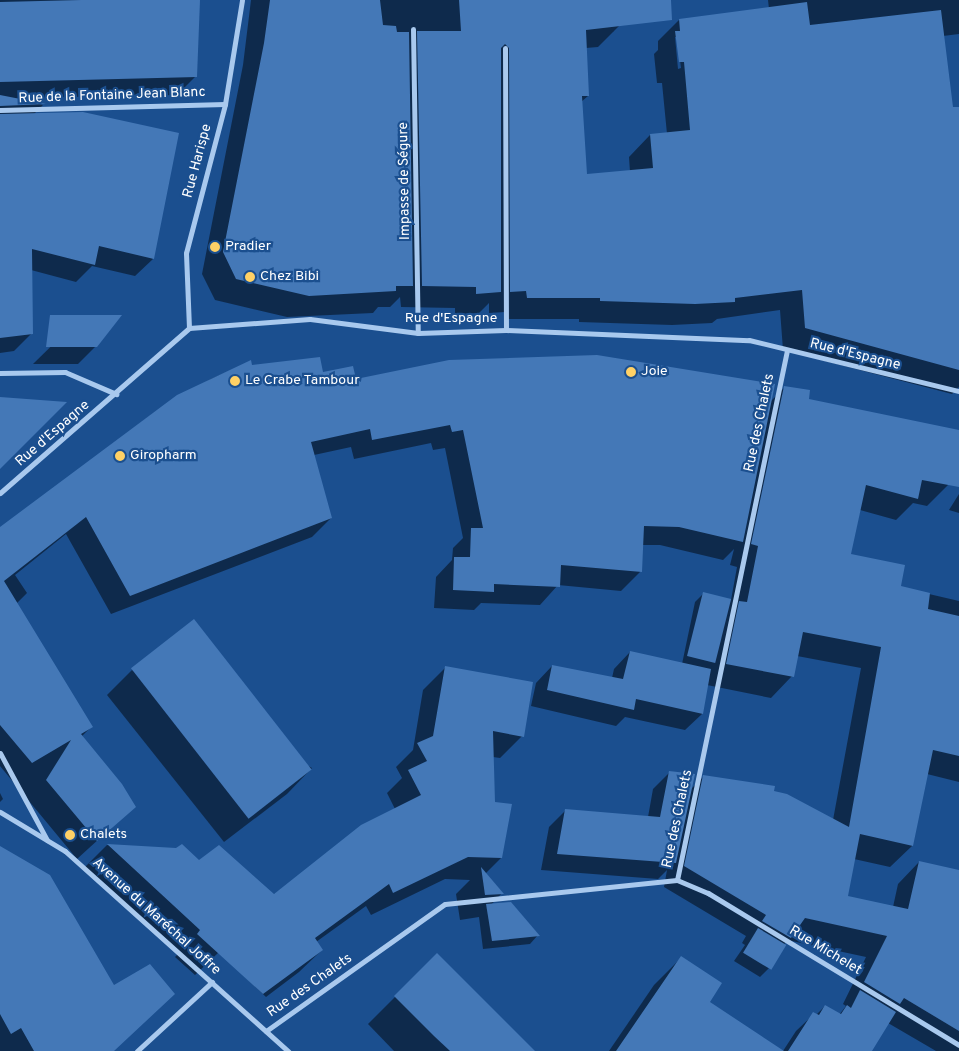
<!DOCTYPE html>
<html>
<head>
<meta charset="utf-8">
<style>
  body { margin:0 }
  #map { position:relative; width:959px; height:1051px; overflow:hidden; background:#1b4f8f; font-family:Overpass,sans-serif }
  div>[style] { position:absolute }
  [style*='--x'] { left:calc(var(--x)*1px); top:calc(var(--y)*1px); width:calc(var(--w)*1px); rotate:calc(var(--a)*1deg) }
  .shadow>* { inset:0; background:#0007 }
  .building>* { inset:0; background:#4478b7; transform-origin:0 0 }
  .street>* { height:5px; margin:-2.5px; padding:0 2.5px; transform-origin:2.5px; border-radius:2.5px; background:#a9c9ee }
  .dots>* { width:14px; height:14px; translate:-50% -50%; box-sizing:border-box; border:2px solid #1b4f8f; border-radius:50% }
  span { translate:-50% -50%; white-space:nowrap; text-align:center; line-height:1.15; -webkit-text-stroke:4.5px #1b4f8f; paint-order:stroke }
  .street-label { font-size:14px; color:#fff }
  .poi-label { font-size:14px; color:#fff }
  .left { translate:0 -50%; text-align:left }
</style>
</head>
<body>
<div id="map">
  <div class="shadow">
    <i style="clip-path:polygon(0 0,198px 0,195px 77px,177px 95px,16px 98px,43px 105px,34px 114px,153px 259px,135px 276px,92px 266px,76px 282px,31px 270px,32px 333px,14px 351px,0 353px)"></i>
    <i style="clip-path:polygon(evenodd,251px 0,618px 0,620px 25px,598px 47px,586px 48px,588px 96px,581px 102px,586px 176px,630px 172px,629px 157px,650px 135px,667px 134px,662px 83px,657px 83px,654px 54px,658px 50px,658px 41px,679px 20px,769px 9px,768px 0,959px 0,959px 34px,943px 36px,952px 109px,959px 108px,959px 387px,952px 394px,783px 350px,780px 310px,717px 319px,712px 323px,672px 325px,579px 322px,579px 319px,505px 319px,505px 312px,489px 313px,489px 303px,479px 313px,455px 314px,455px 308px,401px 307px,400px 297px,390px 307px,378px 307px,373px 313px,287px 317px,215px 300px,202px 274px,243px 65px,251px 0,675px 37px,677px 37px,681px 68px,678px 69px,675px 37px)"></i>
    <i style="clip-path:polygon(82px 316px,96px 346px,78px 364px,33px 364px)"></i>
    <i style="clip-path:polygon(250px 362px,251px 366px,322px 374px,355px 381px,771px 401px,785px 387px,807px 400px,959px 431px,949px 484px,927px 506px,913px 503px,896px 520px,860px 510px,850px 554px,899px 587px,959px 601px,959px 782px,927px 774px,912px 846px,890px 867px,854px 859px,847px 897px,893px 907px,898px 884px,919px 862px,959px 871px,959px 1051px,936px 1051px,888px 1023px,870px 1051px,783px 1051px,796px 1031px,814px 1014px,816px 1015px,825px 1006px,839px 1015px,846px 1006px,843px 1004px,866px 957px,787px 940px,769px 968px,760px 977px,734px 961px,745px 945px,742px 943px,746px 936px,664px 887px,667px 870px,658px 879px,541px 870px,549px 827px,566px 810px,648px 817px,653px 789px,670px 772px,690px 790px,704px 776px,773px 792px,833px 820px,861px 668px,797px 656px,792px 676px,771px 698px,707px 685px,702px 714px,685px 730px,625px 717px,616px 726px,531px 706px,536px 683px,552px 666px,612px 678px,614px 669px,630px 652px,682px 664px,695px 602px,703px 594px,731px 600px,737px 567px,730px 565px,734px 549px,723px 560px,660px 545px,642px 545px,640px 572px,621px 591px,558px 585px,540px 605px,481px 603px,474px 610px,434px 608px,436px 577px,452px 560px,453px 548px,463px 538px,445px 448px,433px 450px,431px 443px,354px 459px,351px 447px,314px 455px,331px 518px,312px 537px,111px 614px,66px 534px,15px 575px,27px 593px,16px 604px,91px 727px,82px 736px,134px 807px,77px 859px,0 766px,0 529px,155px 412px,211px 379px)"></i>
    <i style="clip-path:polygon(959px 494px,959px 513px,949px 510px)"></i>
    <i style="clip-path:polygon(445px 668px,522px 736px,500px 758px,493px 757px,494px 804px,501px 858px,485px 874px,502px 893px,491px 905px,538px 935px,530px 944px,483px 949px,479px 917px,460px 920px,456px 894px,470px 880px,445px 879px,371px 915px,366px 906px,316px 942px,322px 950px,299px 972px,266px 997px,219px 952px,195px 975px,175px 957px,179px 953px,85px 867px,107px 845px,176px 850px,273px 895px,395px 809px,387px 793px,402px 778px,396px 767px,413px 750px,423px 690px)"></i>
    <i style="clip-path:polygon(132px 670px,312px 768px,287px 794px,224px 842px,107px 695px)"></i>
    <i style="clip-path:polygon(0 793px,3px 799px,0 802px)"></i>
    <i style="clip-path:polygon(0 847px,113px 1051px,0 1051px)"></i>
    <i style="clip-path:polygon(437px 955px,533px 1051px,394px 1051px,368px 1024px)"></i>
    <i style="clip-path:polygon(681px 958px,708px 1002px,724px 1051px,609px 1051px,654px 985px)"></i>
  </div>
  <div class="building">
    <i style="clip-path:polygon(81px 0,200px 0,197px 77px,0 82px,0 2px)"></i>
    <i style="clip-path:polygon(270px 0,380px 0,383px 25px,396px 26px,397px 32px,409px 32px,413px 286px,396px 286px,396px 291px,309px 296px,236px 279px,223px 252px,264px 43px)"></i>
    <i style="clip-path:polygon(459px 0,671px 0,672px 20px,586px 30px,589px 96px,582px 96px,587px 174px,653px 168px,650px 134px,690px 130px,684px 62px,679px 62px,675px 31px,680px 31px,679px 19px,807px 2px,810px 25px,941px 10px,953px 107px,959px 107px,959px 370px,805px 328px,802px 290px,735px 298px,735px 302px,695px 304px,600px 301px,600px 298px,527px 298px,526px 291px,510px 292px,509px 48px,505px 44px,501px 48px,501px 292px,476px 294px,476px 287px,422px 286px,417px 31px,461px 31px)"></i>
    <i style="clip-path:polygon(0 95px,46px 104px,0 106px)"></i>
    <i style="clip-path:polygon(83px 112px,179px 133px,154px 259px,99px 246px,95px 265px,32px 249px,33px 334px,0 338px,0 114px)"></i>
    <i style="clip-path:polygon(50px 315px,122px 315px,97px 347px,46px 347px)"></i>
    <i style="clip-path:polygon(597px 355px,775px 384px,743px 542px,679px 527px,644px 526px,642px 572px,561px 565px,560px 587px,494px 584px,494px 592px,453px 590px,454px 557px,470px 557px,471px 528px,483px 528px,463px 430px,452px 432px,450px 425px,372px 440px,370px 429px,311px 442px,332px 518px,130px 596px,86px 517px,4px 581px,93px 727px,81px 734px,122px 784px,136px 807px,97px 841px,46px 780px,71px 740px,32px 763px,0 725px,0 527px,177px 395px,251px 360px,252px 365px,320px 357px,323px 372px,353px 366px,356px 379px,449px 360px)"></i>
    <i style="clip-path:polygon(784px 386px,810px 390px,809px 399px,959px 430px,959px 487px,922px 480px,918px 499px,866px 485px,851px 554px,905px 565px,901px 586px,930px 593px,928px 609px,959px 616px,959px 756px,933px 750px,913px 846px,860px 834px,848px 896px,908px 909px,919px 861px,959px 870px,959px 1031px,904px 998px,900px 1004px,864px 982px,887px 936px,805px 918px,791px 938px,762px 921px,766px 915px,684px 866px,703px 775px,775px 786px,774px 791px,787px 794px,849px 827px,881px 647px,803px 632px,794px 677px,726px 664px,739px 601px,747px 602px,758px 546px,751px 544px)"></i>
    <i style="clip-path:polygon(0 397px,67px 402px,0 469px)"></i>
    <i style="left:703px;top:592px;width:29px;height:66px;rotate:14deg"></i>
    <i style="left:194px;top:619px;width:191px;height:80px;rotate:52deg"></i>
    <i style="clip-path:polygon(630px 651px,711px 669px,703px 714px,636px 699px,634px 710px,547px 690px,552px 665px,623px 679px)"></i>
    <i style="clip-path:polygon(445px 666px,533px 682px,524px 737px,493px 731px,495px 802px,512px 804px,502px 858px,468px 857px,393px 893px,389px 884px,315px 938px,323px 950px,263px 994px,197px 934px,200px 930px,107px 844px,176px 848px,182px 844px,199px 860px,219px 845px,274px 894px,361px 825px,421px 795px,408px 770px,427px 761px,417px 743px,433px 736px)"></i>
    <i style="clip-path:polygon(669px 771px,695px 774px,676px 863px,557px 854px,565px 809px,660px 817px)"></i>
    <i style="clip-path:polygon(0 846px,50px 875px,114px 985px,150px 964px,175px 994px,114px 1051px,34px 1051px,21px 1028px,11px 1034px,0 1014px)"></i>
    <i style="clip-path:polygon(481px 867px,504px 894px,485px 895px)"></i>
    <i style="clip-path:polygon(511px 902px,540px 936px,492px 941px,486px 904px)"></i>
    <i style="left:758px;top:928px;width:33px;height:29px;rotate:31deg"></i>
    <i style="clip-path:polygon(437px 953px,535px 1051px,450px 1051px,434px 1036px,394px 996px)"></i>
    <i style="clip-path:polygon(681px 956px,722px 983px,710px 1002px,784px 1051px,616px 1051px)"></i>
    <i style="clip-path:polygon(860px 990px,896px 1012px,872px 1051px,788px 1051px,813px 1012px,819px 1015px,825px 1005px,841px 1014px,847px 1005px,851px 1008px)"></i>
  </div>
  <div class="street">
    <i style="--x:413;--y:29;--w:304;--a:89.1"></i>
    <i style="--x:505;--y:48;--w:282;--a:89.8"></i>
    <i style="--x:0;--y:110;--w:225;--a:-1.5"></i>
    <i style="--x:189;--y:328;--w:75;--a:-92.3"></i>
    <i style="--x:186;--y:253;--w:154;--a:-75.3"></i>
    <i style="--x:225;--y:104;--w:105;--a:-80.7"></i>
    <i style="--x:0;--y:373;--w:65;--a:-0.9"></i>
    <i style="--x:65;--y:372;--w:56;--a:23.3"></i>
    <i style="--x:0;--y:493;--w:251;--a:-41.1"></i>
    <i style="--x:189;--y:328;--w:121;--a:-4.3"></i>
    <i style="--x:310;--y:319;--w:109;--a:7.4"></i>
    <i style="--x:418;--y:333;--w:88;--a:-2"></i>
    <i style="--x:506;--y:330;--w:243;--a:2.4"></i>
    <i style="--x:749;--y:340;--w:216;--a:13.7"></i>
    <i style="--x:0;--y:753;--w:99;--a:61.6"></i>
    <i style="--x:0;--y:812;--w:76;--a:31"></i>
    <i style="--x:65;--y:851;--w:300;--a:41.9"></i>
    <i style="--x:677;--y:880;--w:541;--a:-78.27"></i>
    <i style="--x:266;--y:1031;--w:219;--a:-35.4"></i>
    <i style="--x:445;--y:904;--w:233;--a:-5.9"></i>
    <i style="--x:677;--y:880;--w:34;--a:23"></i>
    <i style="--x:708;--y:893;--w:293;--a:31.2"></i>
    <i style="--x:137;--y:1051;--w:102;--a:-42.6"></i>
  </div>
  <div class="dots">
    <i style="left:215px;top:247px;background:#ffd166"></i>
    <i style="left:250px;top:277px;background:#ffd166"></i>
    <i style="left:631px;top:372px;background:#ffd166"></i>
    <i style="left:235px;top:381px;background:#ffd166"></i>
    <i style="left:120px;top:456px;background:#ffd166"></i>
    <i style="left:70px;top:835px;background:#ffd166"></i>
  </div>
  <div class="street-label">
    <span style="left:112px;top:96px;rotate:-2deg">Rue de la Fontaine Jean Blanc</span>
    <span style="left:198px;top:161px;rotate:-75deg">Rue Harispe</span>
    <span style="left:405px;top:181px;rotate:-91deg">Impasse de Ségure</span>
    <span style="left:451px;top:319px">Rue d'Espagne</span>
    <span style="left:855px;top:355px;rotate:14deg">Rue d'Espagne</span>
    <span style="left:760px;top:423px;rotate:-78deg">Rue des Chalets</span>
    <span style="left:53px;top:434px;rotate:-41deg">Rue d'Espagne</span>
    <span style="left:678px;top:819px;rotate:-78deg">Rue des Chalets</span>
    <span style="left:156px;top:917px;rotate:42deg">Avenue du Maréchal Joffre</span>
    <span style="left:825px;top:951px;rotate:31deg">Rue Michelet</span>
    <span style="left:310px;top:986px;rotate:-35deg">Rue des Chalets</span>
  </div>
  <div class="poi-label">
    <span class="left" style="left:225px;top:247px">Pradier</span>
    <span class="left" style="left:260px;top:277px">Chez Bibi</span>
    <span class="left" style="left:641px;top:372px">Joie</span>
    <span class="left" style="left:245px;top:381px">Le Crabe Tambour</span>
    <span class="left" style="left:130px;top:456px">Giropharm</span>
    <span class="left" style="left:80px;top:835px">Chalets</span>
  </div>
</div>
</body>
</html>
